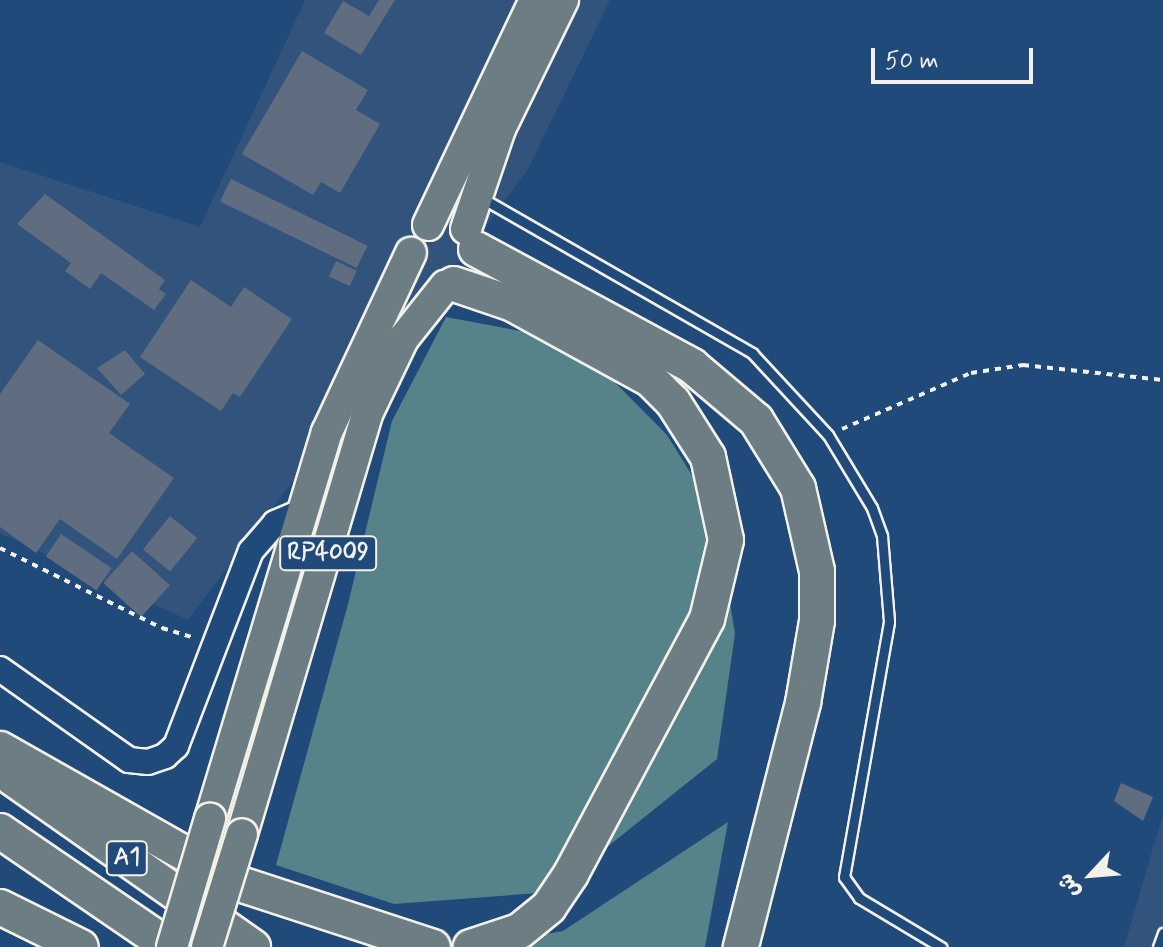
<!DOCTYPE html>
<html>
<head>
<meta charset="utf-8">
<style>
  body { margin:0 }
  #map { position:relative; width:1163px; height:947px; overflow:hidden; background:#1f4a7a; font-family:Mynerve,"Playpen Sans Arabic",sans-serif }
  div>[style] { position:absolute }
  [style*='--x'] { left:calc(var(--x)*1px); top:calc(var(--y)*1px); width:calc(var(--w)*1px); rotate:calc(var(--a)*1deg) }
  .built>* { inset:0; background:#32547c }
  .green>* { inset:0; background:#56828a }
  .building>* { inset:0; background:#606c7f; transform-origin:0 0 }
  .path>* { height:4px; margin-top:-2px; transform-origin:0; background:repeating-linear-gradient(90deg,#f4f1e8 0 6px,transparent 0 12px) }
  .roads { filter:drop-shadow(2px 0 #f4f1e8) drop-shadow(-2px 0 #f4f1e8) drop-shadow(0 2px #f4f1e8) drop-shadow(0 -2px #f4f1e8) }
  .service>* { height:9px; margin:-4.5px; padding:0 4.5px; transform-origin:4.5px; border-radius:4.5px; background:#1f4a7a }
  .tertiary>* { height:24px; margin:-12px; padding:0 12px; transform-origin:12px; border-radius:12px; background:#1f4a7a }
  .primary>* { height:30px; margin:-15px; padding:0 15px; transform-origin:15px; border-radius:15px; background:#6c7e84 }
  .motorway>* { height:34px; margin:-17px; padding:0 17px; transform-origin:17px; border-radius:17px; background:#6c7e84 }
  .bridges { filter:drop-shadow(2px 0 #f4f1e8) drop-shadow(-2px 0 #f4f1e8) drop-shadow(0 2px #f4f1e8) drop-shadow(0 -2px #f4f1e8) }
  .primary-bridge>* { height:30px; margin:-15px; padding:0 15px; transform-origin:15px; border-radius:15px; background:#6c7e84 }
  span { translate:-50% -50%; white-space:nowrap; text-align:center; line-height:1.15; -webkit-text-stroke:6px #1f4a7a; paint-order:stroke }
  .shield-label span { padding:2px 6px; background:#1f4a7a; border:2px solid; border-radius:6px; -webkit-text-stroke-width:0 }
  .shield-label { font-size:24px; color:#f4f1e8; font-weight:700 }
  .north { position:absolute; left:1051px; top:835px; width:80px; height:80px; -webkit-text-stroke:6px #1f4a7a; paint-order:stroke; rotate:244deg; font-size:22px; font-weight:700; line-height:32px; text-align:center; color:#f4f1e8 }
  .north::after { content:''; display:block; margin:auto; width:28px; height:36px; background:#f4f1e8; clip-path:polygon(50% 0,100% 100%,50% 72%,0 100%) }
  .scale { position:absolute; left:871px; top:48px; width:162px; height:36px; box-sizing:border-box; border:4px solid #f4f1e8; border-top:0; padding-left:10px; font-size:24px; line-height:28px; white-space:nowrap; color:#f4f1e8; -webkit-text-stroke:6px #1f4a7a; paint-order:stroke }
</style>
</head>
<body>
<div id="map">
  <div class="built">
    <i style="clip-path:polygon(305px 0,610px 0,527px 171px,188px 620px,0 533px,0 162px,200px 227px)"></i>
    <i style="clip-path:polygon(1163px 814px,1163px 947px,1124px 947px)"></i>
  </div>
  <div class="green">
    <i style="clip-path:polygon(446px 317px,574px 341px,667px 435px,716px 514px,735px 634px,717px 759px,551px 892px,394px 904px,276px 865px,348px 604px,392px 421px)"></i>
    <i style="clip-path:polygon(728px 822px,705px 947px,476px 947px,563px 931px)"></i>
  </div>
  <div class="building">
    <i style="clip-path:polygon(379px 0,395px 0,361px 55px,324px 33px,343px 1px,369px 16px)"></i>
    <i style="clip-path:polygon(302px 51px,368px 90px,356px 110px,380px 124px,340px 193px,321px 182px,313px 195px,242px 154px)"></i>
    <i style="left:231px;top:179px;width:152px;height:25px;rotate:26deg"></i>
    <i style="clip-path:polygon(45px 194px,165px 280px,159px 289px,166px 294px,154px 310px,101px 273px,90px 289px,65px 271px,71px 263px,17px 224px)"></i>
    <i style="left:336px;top:261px;width:23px;height:17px;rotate:25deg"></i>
    <i style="clip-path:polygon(191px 280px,231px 307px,244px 287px,292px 319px,240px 397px,233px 393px,221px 411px,140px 357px)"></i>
    <i style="clip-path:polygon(38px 340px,130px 404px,109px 433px,174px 478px,117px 559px,60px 519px,36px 553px,0 527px,0 394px)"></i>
    <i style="clip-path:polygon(125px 350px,145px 374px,121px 395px,97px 368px)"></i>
    <i style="left:170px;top:516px;width:35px;height:43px;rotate:39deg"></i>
    <i style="left:61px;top:534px;width:61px;height:27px;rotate:34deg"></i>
    <i style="left:132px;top:551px;width:51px;height:43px;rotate:42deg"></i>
    <i style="clip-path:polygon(1121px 783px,1153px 797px,1143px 821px,1114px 801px)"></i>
  </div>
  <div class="path">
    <i style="--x:842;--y:429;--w:141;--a:-23.5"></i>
    <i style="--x:971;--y:373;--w:53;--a:-8.7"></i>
    <i style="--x:1023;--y:365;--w:141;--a:6.1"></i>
    <i style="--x:0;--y:548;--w:181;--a:26.3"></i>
    <i style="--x:162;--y:628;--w:34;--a:17"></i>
  </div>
  <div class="roads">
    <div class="service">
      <i style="--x:480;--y:197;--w:314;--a:29.8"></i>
      <i style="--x:752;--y:353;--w:112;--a:47.2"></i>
      <i style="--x:828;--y:435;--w:85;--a:58.9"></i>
      <i style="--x:872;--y:508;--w:30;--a:70"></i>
      <i style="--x:882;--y:536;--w:86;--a:85.3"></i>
      <i style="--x:889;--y:622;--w:259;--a:100"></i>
      <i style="--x:844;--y:877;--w:26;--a:54"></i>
      <i style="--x:859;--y:898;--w:96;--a:30.9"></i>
      <i style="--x:1158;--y:947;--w:15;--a:-70"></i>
    </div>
    <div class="tertiary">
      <i style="--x:0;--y:669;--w:158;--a:35.2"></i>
      <i style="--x:129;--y:760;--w:19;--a:6"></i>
      <i style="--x:148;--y:762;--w:18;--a:-19"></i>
      <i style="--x:165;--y:756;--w:15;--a:-42"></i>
      <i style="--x:176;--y:746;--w:209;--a:-69"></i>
      <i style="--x:251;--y:551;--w:37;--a:-49"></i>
      <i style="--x:275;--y:523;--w:33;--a:-23"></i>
    </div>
    <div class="primary">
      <i style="--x:428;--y:225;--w:249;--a:-64.6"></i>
      <i style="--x:466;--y:229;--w:106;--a:-71.2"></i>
      <i style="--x:500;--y:129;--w:144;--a:-64"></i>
      <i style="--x:210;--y:819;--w:404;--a:-73.2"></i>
      <i style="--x:327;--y:432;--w:198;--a:-64.9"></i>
      <i style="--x:242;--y:834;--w:440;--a:-73.4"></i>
      <i style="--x:368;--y:412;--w:81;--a:-64.4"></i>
      <i style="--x:403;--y:339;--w:68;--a:-51.6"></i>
    </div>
    <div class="motorway">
      <i style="--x:476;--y:249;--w:246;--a:28.4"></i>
      <i style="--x:692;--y:366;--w:84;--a:40.2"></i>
      <i style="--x:756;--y:420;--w:80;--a:58.3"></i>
      <i style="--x:798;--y:488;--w:85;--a:77.1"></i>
      <i style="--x:817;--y:571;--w:50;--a:90"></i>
      <i style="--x:817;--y:621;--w:83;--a:99.7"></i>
      <i style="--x:803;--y:703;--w:252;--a:104.3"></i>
      <i style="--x:454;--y:284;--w:62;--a:18.7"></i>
      <i style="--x:513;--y:304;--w:158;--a:28.8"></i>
      <i style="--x:651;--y:380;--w:31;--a:45"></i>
      <i style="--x:673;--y:402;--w:65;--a:57.5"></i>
      <i style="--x:708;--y:457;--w:85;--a:77.8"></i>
      <i style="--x:726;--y:540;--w:81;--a:103.5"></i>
      <i style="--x:707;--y:619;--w:289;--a:118.1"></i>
      <i style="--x:571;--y:874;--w:40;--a:124"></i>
      <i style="--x:549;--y:907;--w:38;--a:141"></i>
      <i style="--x:519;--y:931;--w:51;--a:161.6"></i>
      <i style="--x:0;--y:749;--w:272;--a:29.5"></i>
      <i style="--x:237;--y:883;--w:206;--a:18.1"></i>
      <i style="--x:11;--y:777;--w:296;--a:35.1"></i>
      <i style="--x:0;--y:831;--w:206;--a:34.3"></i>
      <i style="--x:0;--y:907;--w:90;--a:26.3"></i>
    </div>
  </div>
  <div class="bridges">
    <div class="primary-bridge">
      <i style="--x:172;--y:947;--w:134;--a:-73.5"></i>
      <i style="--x:207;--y:947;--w:118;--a:-72.8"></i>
    </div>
  </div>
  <div class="shield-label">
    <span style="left:328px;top:553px">RP4009</span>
    <span style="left:127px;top:858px">A1</span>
  </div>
  <div class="north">ش</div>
  <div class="scale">50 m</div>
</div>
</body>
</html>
